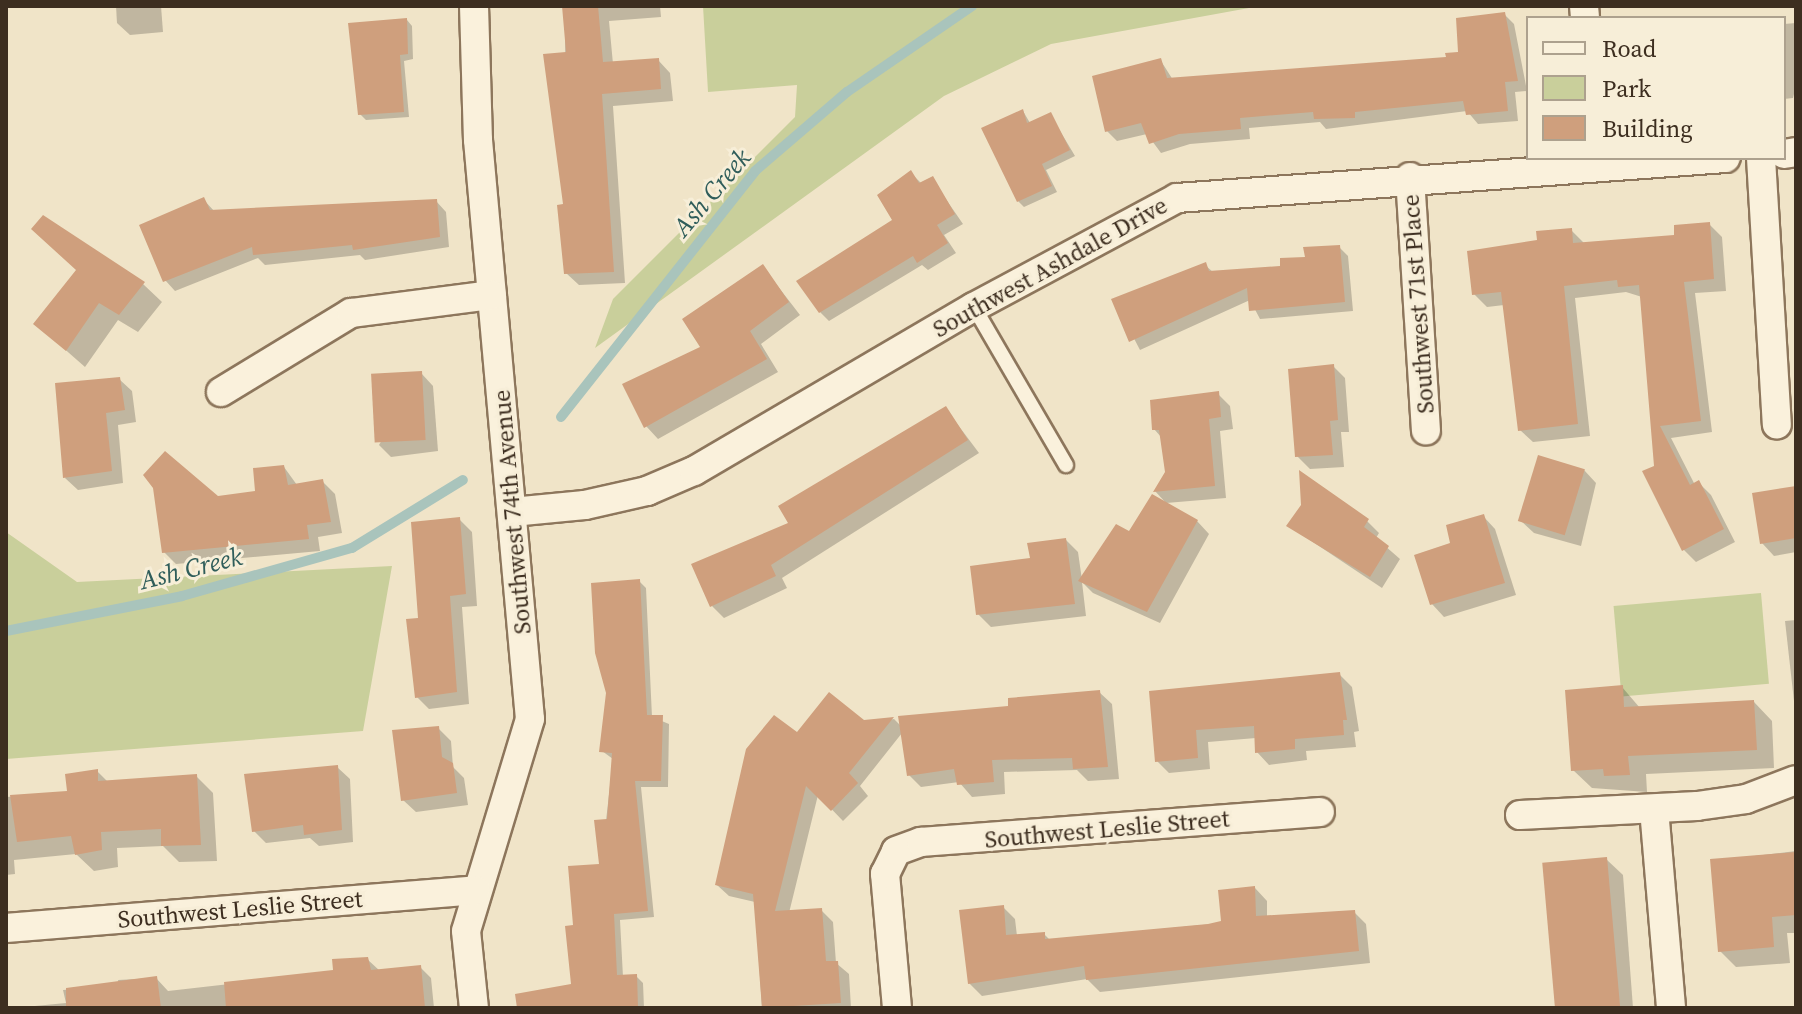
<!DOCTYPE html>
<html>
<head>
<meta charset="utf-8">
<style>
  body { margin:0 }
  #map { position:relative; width:1802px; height:1014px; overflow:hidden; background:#f0e4c8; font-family:"Source Serif 4",serif }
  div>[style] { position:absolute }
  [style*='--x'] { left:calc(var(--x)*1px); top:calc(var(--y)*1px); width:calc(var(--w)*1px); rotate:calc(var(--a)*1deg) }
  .green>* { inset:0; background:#c9cf9b; transform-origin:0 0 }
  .shadow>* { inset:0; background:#0003 }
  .stream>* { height:10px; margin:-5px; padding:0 5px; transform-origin:5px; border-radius:5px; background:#a9c4bc }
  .building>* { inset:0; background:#cf9f7d; transform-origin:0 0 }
  .roads { filter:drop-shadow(2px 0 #8d765c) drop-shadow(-2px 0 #8d765c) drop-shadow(0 2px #8d765c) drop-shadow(0 -2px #8d765c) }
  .lane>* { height:14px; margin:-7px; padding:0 7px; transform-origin:7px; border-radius:7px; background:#faf1dc }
  .street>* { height:28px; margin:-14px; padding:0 14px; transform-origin:14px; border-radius:14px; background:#faf1dc }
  span { translate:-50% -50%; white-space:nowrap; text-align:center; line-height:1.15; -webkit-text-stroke:6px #f7eed8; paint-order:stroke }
  .street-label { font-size:24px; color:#3d2e20 }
  .water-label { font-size:26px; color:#2f5d5a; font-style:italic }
  .frame { position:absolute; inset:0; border:8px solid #3d2e20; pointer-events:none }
  .legend { position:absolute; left:1526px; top:16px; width:260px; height:144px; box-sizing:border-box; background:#f7eed8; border:2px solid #ada18e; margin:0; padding:10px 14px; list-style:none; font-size:24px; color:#3d2e20 }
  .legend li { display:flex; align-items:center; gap:16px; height:40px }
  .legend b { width:40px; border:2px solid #ada18e }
</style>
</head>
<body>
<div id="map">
  <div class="green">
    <i style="clip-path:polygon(703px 6px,1260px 6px,1051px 44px,944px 96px,595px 348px,613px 299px,795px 117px,797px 85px,708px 92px)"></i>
    <i style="clip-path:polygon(6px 532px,77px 582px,392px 566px,363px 731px,6px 759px)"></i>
    <i style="left:1761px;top:593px;width:91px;height:148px;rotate:85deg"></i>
  </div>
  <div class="shadow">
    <i style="clip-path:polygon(116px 6px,161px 6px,163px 32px,130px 35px,117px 23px)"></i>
    <i style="clip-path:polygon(565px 6px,660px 6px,661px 17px,609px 21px,613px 64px,658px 60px,670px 73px,673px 101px,613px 106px,625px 283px,579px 285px,566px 273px)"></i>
    <i style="clip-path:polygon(1504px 14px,1514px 24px,1527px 91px,1515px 92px,1518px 121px,1478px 124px,1467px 111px,1326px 129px,1320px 122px,1249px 128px,1250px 139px,1190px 144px,1161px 153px,1147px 134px,1117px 141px,1107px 131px,1161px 61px,1173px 80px,1448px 59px,1461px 54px)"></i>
    <i style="clip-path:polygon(407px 20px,412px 26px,413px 59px,404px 61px,409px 117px,366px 120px,360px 114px)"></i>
    <i style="clip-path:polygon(1796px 23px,1796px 86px,1793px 98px,1784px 99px,1784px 24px)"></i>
    <i style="clip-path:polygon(1023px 111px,1030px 123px,1050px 114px,1075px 156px,1046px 170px,1057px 192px,1024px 207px,1018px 201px)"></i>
    <i style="clip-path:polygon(911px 173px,922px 184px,932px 179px,963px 224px,944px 235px,956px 253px,928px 270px,922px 265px,829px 321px,820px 312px,894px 221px)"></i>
    <i style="clip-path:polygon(203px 199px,215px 212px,436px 201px,446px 212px,449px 247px,365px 260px,360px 255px,265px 265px,258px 258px,175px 291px,165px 280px)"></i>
    <i style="clip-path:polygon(1709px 224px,1722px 237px,1726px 291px,1695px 293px,1712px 432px,1671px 438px,1695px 485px,1699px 483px,1711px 495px,1735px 542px,1696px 562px,1684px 550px,1656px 467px,1642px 297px,1626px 292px,1575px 298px,1590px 436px,1533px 442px,1520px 430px,1504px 305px,1487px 307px,1474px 294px,1540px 241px,1571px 230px,1584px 243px,1676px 237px)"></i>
    <i style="clip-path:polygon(1339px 247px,1348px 256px,1353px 311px,1260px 319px,1250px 300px,1140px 350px,1114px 300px,1205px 265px,1214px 273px,1282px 268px)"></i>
    <i style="clip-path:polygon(763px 267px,800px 315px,761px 344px,778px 372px,658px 439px,646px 426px)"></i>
    <i style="clip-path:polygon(143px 284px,162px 302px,138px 332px,118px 320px,85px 367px,36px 324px)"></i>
    <i style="clip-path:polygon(1333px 366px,1345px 378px,1349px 432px,1341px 432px,1344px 467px,1310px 469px,1297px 456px)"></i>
    <i style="clip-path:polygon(421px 373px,433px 386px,438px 451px,391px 457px,379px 445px)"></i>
    <i style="clip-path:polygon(119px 379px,132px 391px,136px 422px,118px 425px,123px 483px,78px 490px,65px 478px)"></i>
    <i style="clip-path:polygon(1218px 394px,1230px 406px,1233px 429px,1220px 431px,1226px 498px,1166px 503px,1155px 491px,1167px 472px,1162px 438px,1154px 429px)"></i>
    <i style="clip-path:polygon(946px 409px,979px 453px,782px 578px,787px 588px,724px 618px,712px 606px,790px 524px)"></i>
    <i style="clip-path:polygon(284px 467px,297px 485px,323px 482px,335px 494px,342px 533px,318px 537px,320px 551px,176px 564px,164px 552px,218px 498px,258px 493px)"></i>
    <i style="clip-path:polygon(1584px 470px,1596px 483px,1581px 546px,1534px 533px,1521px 521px)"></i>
    <i style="clip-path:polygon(1796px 488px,1796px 552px,1774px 556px,1762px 543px)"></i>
    <i style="clip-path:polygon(1483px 516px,1495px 529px,1516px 595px,1444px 617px,1432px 604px,1453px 544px)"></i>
    <i style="clip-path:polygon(459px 519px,472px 532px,477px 606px,462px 607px,469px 704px,429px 709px,417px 697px,420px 620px)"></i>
    <i style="clip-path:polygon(1197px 521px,1209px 534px,1160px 623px,1093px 593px,1082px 582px,1086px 616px,991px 627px,978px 614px,1032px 559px,1066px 540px,1078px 552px,1082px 580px)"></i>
    <i style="clip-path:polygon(1367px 521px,1379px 533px,1376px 538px,1400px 559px,1382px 588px,1289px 526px)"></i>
    <i style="clip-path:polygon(639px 581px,646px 588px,652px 717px,669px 724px,668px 787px,641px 787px,654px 917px,620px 920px,623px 977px,636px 976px,643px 983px,644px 1008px,551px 1008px,574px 986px,575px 927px,601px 865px,613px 759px,602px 751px)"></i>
    <i style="clip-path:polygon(1796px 620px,1796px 719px,1785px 621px)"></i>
    <i style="clip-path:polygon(1339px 674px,1352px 687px,1359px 731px,1354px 732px,1356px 747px,1306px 751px,1307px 760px,1269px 765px,1257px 752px,1256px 738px,1208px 742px,1210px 769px,1169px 773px,1157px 761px,1151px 693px)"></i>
    <i style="clip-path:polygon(1622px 687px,1640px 708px,1754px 702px,1772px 721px,1774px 768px,1646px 774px,1647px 792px,1592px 788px,1573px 770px)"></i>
    <i style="clip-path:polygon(1099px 692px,1112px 704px,1119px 779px,1088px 781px,1077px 770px,1004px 772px,1005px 794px,972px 797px,959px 782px,921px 787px,909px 775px,902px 733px,860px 786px,868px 796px,843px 821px,818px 795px,789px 913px,821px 910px,833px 922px,836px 963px,849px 974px,851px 1008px,762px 1008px,755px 902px,729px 896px,717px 885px,798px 735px,894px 719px,901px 726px)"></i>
    <i style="clip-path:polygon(438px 728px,451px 741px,453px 767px,464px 778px,468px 805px,416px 812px,403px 800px)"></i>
    <i style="clip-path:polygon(337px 767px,350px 779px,353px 842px,319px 846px,310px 838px,266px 843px,254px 831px)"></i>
    <i style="clip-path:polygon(97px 771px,108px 782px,196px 776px,213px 793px,217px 861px,179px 862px,163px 846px,117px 848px,118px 867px,94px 871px,76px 854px,14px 860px,15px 874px,6px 875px,6px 797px,69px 793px)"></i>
    <i style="clip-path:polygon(1796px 851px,1796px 933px,1787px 933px,1790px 963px,1736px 967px,1720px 951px,1712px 861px)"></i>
    <i style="clip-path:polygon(1606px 859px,1623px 875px,1633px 1008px,1559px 1008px)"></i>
    <i style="clip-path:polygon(1255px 888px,1267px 901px,1267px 918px,1354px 912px,1366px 924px,1370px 963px,1100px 992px,1087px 979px,982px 996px,969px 983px,1003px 907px,1015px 919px,1017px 936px,1044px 934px,1050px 940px,1223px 923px)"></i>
    <i style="clip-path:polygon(367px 959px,380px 971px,420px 967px,431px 978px,434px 1008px,14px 1008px,66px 1003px,63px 990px,119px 986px,118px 980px,156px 978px,168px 991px,336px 972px)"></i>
  </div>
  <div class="stream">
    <i style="--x:561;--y:417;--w:313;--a:-51.7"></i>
    <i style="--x:755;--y:171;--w:121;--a:-40.7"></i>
    <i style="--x:847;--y:92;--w:152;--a:-34.5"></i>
    <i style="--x:6;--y:631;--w:179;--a:-11.2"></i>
    <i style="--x:182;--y:596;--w:177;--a:-15.8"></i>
    <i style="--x:352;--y:548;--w:130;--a:-31.5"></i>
  </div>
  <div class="building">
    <i style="clip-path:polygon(562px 6px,598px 6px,603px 62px,659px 58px,661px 89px,602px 94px,614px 272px,564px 274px,557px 205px,563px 204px,543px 54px,566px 52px)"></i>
    <i style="clip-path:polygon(1505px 12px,1518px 81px,1505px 82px,1508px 111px,1466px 115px,1463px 101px,1355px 112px,1355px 118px,1314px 119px,1313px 112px,1240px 118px,1241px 129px,1179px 134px,1149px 144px,1141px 123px,1105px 132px,1092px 76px,1161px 58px,1167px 78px,1446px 57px,1445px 53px,1458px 52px,1456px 18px)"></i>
    <i style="clip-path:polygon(407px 18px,408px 54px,400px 55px,404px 112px,358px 115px,348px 23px)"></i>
    <i style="clip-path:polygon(1023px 109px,1027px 123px,1051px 112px,1070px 150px,1042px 164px,1052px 186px,1017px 202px,981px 128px)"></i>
    <i style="clip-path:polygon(911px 170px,919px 183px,933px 176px,955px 214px,937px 225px,948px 243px,917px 263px,913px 256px,819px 313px,796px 281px,892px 220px,877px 195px)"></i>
    <i style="clip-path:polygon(204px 197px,210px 210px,437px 199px,440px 237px,353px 250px,352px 245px,253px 255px,252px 247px,163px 282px,139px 225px)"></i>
    <i style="clip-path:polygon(43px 215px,145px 282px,119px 315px,99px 303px,66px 351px,33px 324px,76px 270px,31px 229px)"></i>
    <i style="clip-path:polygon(1710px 222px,1714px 279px,1684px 282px,1701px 421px,1660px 426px,1690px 485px,1699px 480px,1724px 529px,1682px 551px,1642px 471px,1654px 466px,1639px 285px,1618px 287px,1617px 280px,1564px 286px,1578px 424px,1518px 431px,1501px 292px,1472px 295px,1467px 251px,1537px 240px,1536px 231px,1572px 228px,1573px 243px,1674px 235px,1674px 225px)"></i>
    <i style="clip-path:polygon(1340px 245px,1345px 302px,1249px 311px,1247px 288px,1129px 342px,1111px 299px,1206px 262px,1209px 271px,1280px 266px,1280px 258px,1305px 257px,1303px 247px)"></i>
    <i style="clip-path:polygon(763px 264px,789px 302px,750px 331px,767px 359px,644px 428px,622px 384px,700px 347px,682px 319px)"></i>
    <i style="clip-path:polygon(1334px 364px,1338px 420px,1330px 421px,1333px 455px,1295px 457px,1288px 369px)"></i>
    <i style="left:422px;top:371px;width:69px;height:51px;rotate:87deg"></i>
    <i style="clip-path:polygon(120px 377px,125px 410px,106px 413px,112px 471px,63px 478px,55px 383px)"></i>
    <i style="clip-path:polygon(1219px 391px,1221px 417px,1209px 419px,1215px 486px,1153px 492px,1165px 472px,1159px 430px,1152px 430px,1150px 400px)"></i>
    <i style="clip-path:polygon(946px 406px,968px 440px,771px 565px,776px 576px,710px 607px,691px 564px,788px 523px,778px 506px)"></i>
    <i style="clip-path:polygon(165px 451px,218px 496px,255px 491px,253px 468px,284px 465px,288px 485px,323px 479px,331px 522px,307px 525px,309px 539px,162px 553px,153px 488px,143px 475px)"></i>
    <i style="left:1538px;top:455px;width:49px;height:69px;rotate:17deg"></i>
    <i style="clip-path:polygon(1299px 470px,1369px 519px,1364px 527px,1389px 546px,1370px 577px,1286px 526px,1301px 505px)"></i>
    <i style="clip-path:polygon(1796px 486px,1796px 538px,1760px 544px,1752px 493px)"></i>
    <i style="clip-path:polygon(1152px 494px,1198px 520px,1147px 612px,1078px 581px,1116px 524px,1129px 531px)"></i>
    <i style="clip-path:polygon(1484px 514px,1505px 583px,1430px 605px,1414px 555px,1450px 543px,1446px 525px)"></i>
    <i style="clip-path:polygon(460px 517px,466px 594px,450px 596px,457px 692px,415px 698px,406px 619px,418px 618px,411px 522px)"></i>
    <i style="clip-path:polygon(1066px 538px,1075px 604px,976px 615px,970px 566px,1030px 558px,1027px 543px)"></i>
    <i style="clip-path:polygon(640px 579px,647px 715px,663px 715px,661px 781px,635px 781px,648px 911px,614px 914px,617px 975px,637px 974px,638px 1008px,517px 1008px,515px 994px,571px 984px,565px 926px,573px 925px,568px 866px,599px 864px,594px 820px,607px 819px,612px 753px,599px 752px,606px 693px,595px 653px,591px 583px)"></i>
    <i style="clip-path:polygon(1340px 672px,1347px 720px,1343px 720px,1344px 735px,1295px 739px,1295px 749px,1255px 753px,1254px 726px,1196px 730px,1198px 758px,1155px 762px,1149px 691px)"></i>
    <i style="clip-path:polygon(1623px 685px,1624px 707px,1754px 700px,1757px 750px,1628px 756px,1630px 775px,1604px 776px,1603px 769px,1571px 771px,1565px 690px)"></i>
    <i style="clip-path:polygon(1100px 690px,1108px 767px,1073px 769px,1072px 758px,992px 760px,994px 782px,957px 785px,954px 769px,907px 776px,898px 716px,1008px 706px,1008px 698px)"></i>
    <i style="clip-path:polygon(829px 692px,864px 720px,894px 717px,849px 773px,858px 783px,831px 811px,806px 786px,775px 911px,822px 908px,826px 961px,838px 961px,841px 1003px,762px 1008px,753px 894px,715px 885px,746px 749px,774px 715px,797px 732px)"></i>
    <i style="clip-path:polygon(439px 726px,442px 757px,453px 763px,457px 793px,401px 801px,392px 730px)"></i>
    <i style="clip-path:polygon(338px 765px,342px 830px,304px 835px,303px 825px,252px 832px,244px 774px)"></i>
    <i style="clip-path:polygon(98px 769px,98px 781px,197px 774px,201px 845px,161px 846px,161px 829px,101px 832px,102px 850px,75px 855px,71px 836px,17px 842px,10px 795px,67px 791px,65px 774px)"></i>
    <i style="clip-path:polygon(1796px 852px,1796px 915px,1772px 917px,1774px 947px,1718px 952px,1710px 859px)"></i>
    <i style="left:1607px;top:857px;width:151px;height:65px;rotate:85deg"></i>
    <i style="clip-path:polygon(1255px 886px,1256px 916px,1355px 910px,1359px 951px,1086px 980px,1084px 966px,968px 984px,959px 910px,1004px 905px,1006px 935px,1045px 932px,1045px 939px,1208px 924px,1221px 921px,1218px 890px)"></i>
    <i style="clip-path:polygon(368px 957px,371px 970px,421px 965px,425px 1008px,226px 1008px,224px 982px,333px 970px,332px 959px)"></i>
    <i style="clip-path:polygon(157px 976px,161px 1008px,66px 1008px,66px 988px)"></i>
  </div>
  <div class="roads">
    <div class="lane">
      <i style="--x:974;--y:307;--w:183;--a:59.8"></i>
    </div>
    <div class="street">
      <i style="--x:474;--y:6;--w:134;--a:88.3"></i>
      <i style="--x:478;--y:140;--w:581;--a:84.87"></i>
      <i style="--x:530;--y:719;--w:221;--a:106.8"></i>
      <i style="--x:466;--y:931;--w:77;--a:84.1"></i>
      <i style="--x:1584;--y:6;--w:12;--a:85"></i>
      <i style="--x:1784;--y:154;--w:12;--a:-9"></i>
      <i style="--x:1761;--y:158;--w:267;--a:86.6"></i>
      <i style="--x:1410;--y:177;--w:254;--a:86.4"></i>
      <i style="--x:221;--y:392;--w:152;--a:-31.3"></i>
      <i style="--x:351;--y:313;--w:142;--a:-7.3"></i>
      <i style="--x:512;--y:512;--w:73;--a:-5.5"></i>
      <i style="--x:585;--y:505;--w:64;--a:-12.7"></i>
      <i style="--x:647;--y:491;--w:51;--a:-23.1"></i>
      <i style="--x:694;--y:471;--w:324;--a:-30.4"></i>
      <i style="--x:974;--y:307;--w:230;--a:-28.2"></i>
      <i style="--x:1177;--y:198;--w:550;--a:-4.17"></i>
      <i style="--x:1654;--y:809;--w:200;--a:85.1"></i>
      <i style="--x:1520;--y:815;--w:177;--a:-2.9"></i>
      <i style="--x:1697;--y:806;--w:49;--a:-8.1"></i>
      <i style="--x:1746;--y:799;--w:53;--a:-20.8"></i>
      <i style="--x:6;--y:928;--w:471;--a:-4.6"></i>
      <i style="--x:897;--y:1008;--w:135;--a:-95.1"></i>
      <i style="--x:885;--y:874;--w:25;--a:-64"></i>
      <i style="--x:896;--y:851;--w:27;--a:-20"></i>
      <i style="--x:921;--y:842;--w:400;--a:-4.3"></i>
    </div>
  </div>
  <div class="street-label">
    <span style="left:1050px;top:267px;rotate:-29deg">Southwest Ashdale Drive</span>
    <span style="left:1418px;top:304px;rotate:-94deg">Southwest 71st Place</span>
    <span style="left:512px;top:512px;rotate:-95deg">Southwest 74th Avenue</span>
    <span style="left:1107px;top:829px;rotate:-5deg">Southwest Leslie Street</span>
    <span style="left:240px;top:909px;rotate:-5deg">Southwest Leslie Street</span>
  </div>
  <div class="water-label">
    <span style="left:712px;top:193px;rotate:-50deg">Ash Creek</span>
    <span style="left:191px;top:569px;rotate:-14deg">Ash Creek</span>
  </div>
  <div class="frame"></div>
  <ul class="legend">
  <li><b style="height:10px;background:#faf1dc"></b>Road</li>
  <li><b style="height:22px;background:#c9cf9b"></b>Park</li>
  <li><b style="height:22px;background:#cf9f7d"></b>Building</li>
  </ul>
</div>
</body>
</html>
